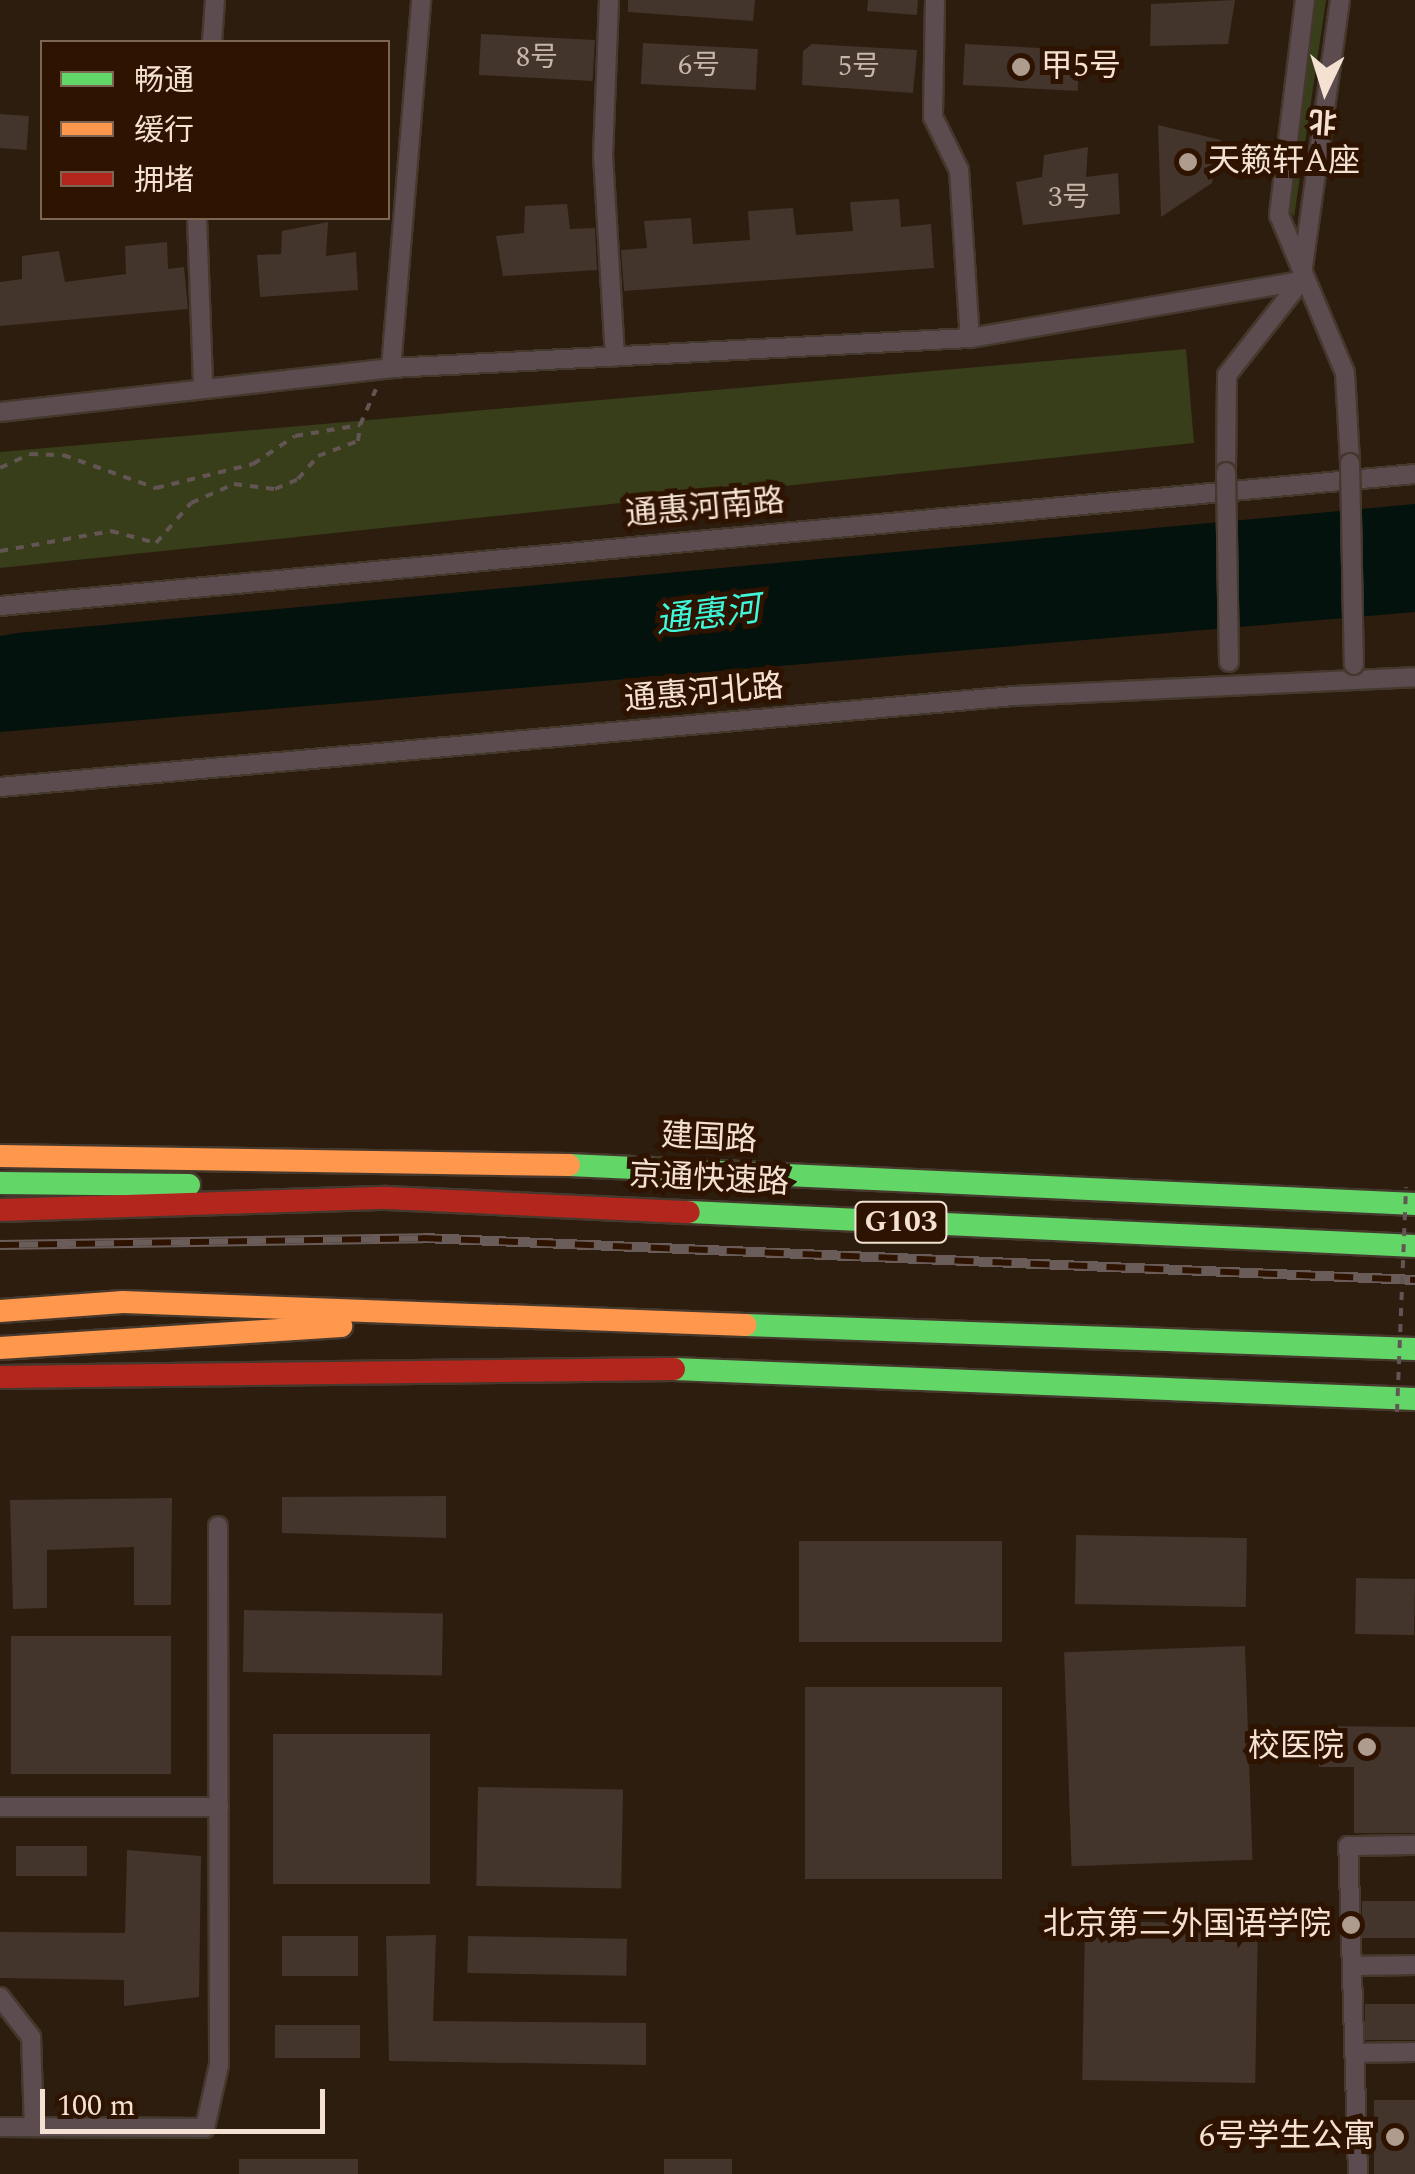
<!DOCTYPE html>
<html>
<head>
<meta charset="utf-8">
<style>
  body { margin:0 }
  #map { position:relative; width:1415px; height:2174px; overflow:hidden; background:#2c1d0f; font-family:Spectral,"Noto Sans SC",serif }
  div>[style] { position:absolute }
  [style*='--x'] { left:calc(var(--x)*1px); top:calc(var(--y)*1px); width:calc(var(--w)*1px); rotate:calc(var(--a)*1deg) }
  .green>* { inset:0; background:#383d1a }
  .water>* { inset:0; background:#04120d }
  .building>* { inset:0; background:#43352c; transform-origin:0 0 }
  .path>* { height:4px; margin-top:-2px; transform-origin:0; background:repeating-linear-gradient(90deg,#635553 0 8px,transparent 0 16px) }
  .roads { filter:drop-shadow(2px 0 #45382d) drop-shadow(-2px 0 #45382d) drop-shadow(0 2px #45382d) drop-shadow(0 -2px #45382d) }
  .street>* { height:18px; margin:-9px; padding:0 9px; transform-origin:9px; border-radius:9px; background:#5c4c4f }
  .fast>* { height:22px; margin:-11px; padding:0 11px; transform-origin:11px; border-radius:11px; background:#63d668 }
  .slow>* { height:22px; margin:-11px; padding:0 11px; transform-origin:11px; border-radius:11px; background:#ff974d }
  .jam>* { height:22px; margin:-11px; padding:0 11px; transform-origin:11px; border-radius:11px; background:#b3261e }
  .rail>* { height:10px; margin-top:-5px; transform-origin:0; background:repeating-linear-gradient(90deg,#2e1300 0 19px,#6a5c59 0 38px); box-sizing:border-box; border-block:2px solid #6a5c59 }
  .path-bridge>* { height:4px; margin-top:-2px; transform-origin:0; background:repeating-linear-gradient(90deg,#635553 0 8px,transparent 0 16px) }
  .bridges { filter:drop-shadow(2px 0 #45382d) drop-shadow(-2px 0 #45382d) drop-shadow(0 2px #45382d) drop-shadow(0 -2px #45382d) }
  .street-bridge>* { height:18px; margin:-9px; padding:0 9px; transform-origin:9px; border-radius:9px; background:#5c4c4f }
  .dots>* { width:28px; height:28px; translate:-50% -50%; box-sizing:border-box; border:5px solid #2e1300; border-radius:50% }
  span { translate:-50% -50%; white-space:nowrap; text-align:center; line-height:1.15; -webkit-text-stroke:10px #2e1300; paint-order:stroke }
  .number-label { font-size:28px; color:#c8b6a8 }
  .number-label span { -webkit-text-stroke-width:0 }
  .shield-label span { padding:2px 8px; background:#2e1300; border:2px solid; border-radius:8px; -webkit-text-stroke-width:0 }
  .shield-label { font-size:30px; color:#f4e1d2; font-weight:700 }
  .poi-label { font-size:32px; color:#f4e1d2 }
  .left { translate:0 -50%; text-align:left }
  .right { translate:-100% -50%; text-align:right }
  .street-label { font-size:32px; color:#f4e1d2 }
  .water-label { font-size:35px; color:#3ff8db; font-style:italic }
  .legend { position:absolute; left:40px; top:40px; width:350px; height:180px; box-sizing:border-box; background:#2e1300; border:2px solid #7d6554; margin:0; padding:12px 18px; list-style:none; font-size:30px; color:#f4e1d2 }
  .legend li { display:flex; align-items:center; gap:20px; height:50px }
  .legend b { width:50px; border:2px solid #7d6554 }
  .north { position:absolute; left:1275px; top:40px; width:100px; height:100px; -webkit-text-stroke:8px #2e1300; paint-order:stroke; rotate:184deg; font-size:28px; font-weight:700; line-height:40px; text-align:center; color:#f4e1d2 }
  .north::after { content:''; display:block; margin:auto; width:35px; height:45px; background:#f4e1d2; clip-path:polygon(50% 0,100% 100%,50% 72%,0 100%) }
  .scale { position:absolute; left:40px; top:2089px; width:285px; height:45px; box-sizing:border-box; border:5px solid #f4e1d2; border-top:0; padding-left:12px; font-size:30px; line-height:35px; white-space:nowrap; color:#f4e1d2; -webkit-text-stroke:8px #2e1300; paint-order:stroke }
</style>
</head>
<body>
<div id="map">
  <div class="green">
    <i style="clip-path:polygon(1316px 0,1326px 0,1294px 217px,1289px 210px)"></i>
    <i style="clip-path:polygon(1186px 349px,1194px 443px,0 568px,0 452px)"></i>
  </div>
  <div class="water">
    <i style="clip-path:polygon(1415px 504px,1415px 612px,0 732px,0 636px,17px 633px)"></i>
  </div>
  <div class="building">
    <i style="clip-path:polygon(628px 0,755px 0,753px 21px,628px 12px)"></i>
    <i style="clip-path:polygon(868px 0,918px 0,917px 15px,867px 11px)"></i>
    <i style="clip-path:polygon(1235px 0,1228px 44px,1150px 46px,1151px 4px)"></i>
    <i style="left:481px;top:34px;width:114px;height:41px;rotate:3deg"></i>
    <i style="left:643px;top:43px;width:115px;height:41px;rotate:3deg"></i>
    <i style="clip-path:polygon(812px 44px,917px 50px,913px 93px,802px 85px,803px 51px)"></i>
    <i style="left:965px;top:44px;width:115px;height:41px;rotate:3deg"></i>
    <i style="left:0;top:114px;width:29px;height:34px;rotate:4deg"></i>
    <i style="clip-path:polygon(1158px 125px,1221px 140px,1212px 183px,1161px 217px)"></i>
    <i style="clip-path:polygon(1088px 147px,1086px 177px,1118px 173px,1120px 214px,1023px 225px,1016px 182px,1042px 177px,1044px 155px)"></i>
    <i style="clip-path:polygon(899px 199px,901px 227px,931px 224px,934px 268px,624px 291px,621px 250px,647px 248px,644px 221px,691px 218px,693px 244px,750px 240px,748px 211px,793px 208px,796px 235px,853px 231px,850px 202px)"></i>
    <i style="clip-path:polygon(567px 204px,570px 229px,595px 228px,597px 270px,503px 276px,496px 236px,524px 233px,525px 206px)"></i>
    <i style="clip-path:polygon(328px 222px,326px 256px,356px 252px,358px 290px,260px 297px,257px 255px,281px 254px,282px 231px)"></i>
    <i style="clip-path:polygon(167px 242px,168px 269px,184px 267px,188px 309px,0 326px,0 282px,22px 279px,22px 256px,59px 251px,65px 282px,126px 274px,125px 246px)"></i>
    <i style="clip-path:polygon(446px 1496px,446px 1538px,282px 1533px,282px 1497px)"></i>
    <i style="clip-path:polygon(172px 1498px,171px 1605px,134px 1605px,134px 1547px,47px 1550px,47px 1608px,13px 1609px,10px 1500px)"></i>
    <i style="left:1076px;top:1535px;width:171px;height:69px;rotate:1deg"></i>
    <i style="left:799px;top:1541px;width:203px;height:101px"></i>
    <i style="left:1356px;top:1578px;width:59px;height:56px;rotate:1deg"></i>
    <i style="left:244px;top:1610px;width:199px;height:62px;rotate:1deg"></i>
    <i style="left:11px;top:1636px;width:160px;height:138px"></i>
    <i style="left:1245px;top:1646px;width:214px;height:181px;rotate:88deg"></i>
    <i style="left:805px;top:1687px;width:197px;height:192px"></i>
    <i style="clip-path:polygon(1319px 1726px,1415px 1727px,1415px 1833px,1354px 1833px,1354px 1767px,1319px 1767px)"></i>
    <i style="left:273px;top:1734px;width:157px;height:150px"></i>
    <i style="left:478px;top:1787px;width:145px;height:99px;rotate:1deg"></i>
    <i style="left:87px;top:1846px;width:30px;height:71px;rotate:90deg"></i>
    <i style="clip-path:polygon(127px 1850px,201px 1856px,199px 1997px,124px 2006px,124px 1980px,0 1978px,0 1932px,125px 1933px)"></i>
    <i style="left:1415px;top:1901px;width:37px;height:53px;rotate:90deg"></i>
    <i style="left:1085px;top:1921px;width:173px;height:159px;rotate:1deg"></i>
    <i style="clip-path:polygon(436px 1935px,433px 2021px,646px 2023px,646px 2065px,389px 2061px,386px 1936px)"></i>
    <i style="left:282px;top:1936px;width:76px;height:40px"></i>
    <i style="left:468px;top:1936px;width:159px;height:37px;rotate:1deg"></i>
    <i style="left:1365px;top:2004px;width:50px;height:36px"></i>
    <i style="left:360px;top:2025px;width:33px;height:85px;rotate:90deg"></i>
    <i style="left:1415px;top:2100px;width:74px;height:41px;rotate:90deg"></i>
    <i style="left:239px;top:2159px;width:119px;height:15px"></i>
    <i style="left:732px;top:2159px;width:15px;height:68px;rotate:90deg"></i>
  </div>
  <div class="path">
    <i style="--x:0;--y:468;--w:33;--a:-25"></i>
    <i style="--x:30;--y:454;--w:33;--a:2"></i>
    <i style="--x:63;--y:455;--w:99;--a:19.5"></i>
    <i style="--x:156;--y:488;--w:100;--a:-13.9"></i>
    <i style="--x:253;--y:464;--w:50;--a:-33.7"></i>
    <i style="--x:295;--y:436;--w:66;--a:-9.6"></i>
    <i style="--x:360;--y:425;--w:39;--a:-66"></i>
    <i style="--x:0;--y:551;--w:113;--a:-10.2"></i>
    <i style="--x:111;--y:531;--w:47;--a:14.9"></i>
    <i style="--x:156;--y:543;--w:53;--a:-48.8"></i>
    <i style="--x:191;--y:503;--w:47;--a:-23.8"></i>
    <i style="--x:234;--y:484;--w:41;--a:7"></i>
    <i style="--x:275;--y:489;--w:25;--a:-23"></i>
    <i style="--x:298;--y:479;--w:30;--a:-49"></i>
    <i style="--x:318;--y:456;--w:43;--a:-20.6"></i>
    <i style="--x:358;--y:441;--w:16;--a:-83"></i>
  </div>
  <div class="roads">
    <div class="street">
      <i style="--x:609;--y:0;--w:155;--a:92.2"></i>
      <i style="--x:603;--y:155;--w:202;--a:86.6"></i>
      <i style="--x:935;--y:0;--w:117;--a:91"></i>
      <i style="--x:933;--y:117;--w:59;--a:63.9"></i>
      <i style="--x:959;--y:170;--w:168;--a:86.3"></i>
      <i style="--x:1305;--y:0;--w:217;--a:96.9"></i>
      <i style="--x:1279;--y:215;--w:171;--a:67.3"></i>
      <i style="--x:1345;--y:373;--w:90;--a:86.8"></i>
      <i style="--x:212;--y:42;--w:42;--a:-85.9"></i>
      <i style="--x:197;--y:218;--w:167;--a:87.9"></i>
      <i style="--x:391;--y:368;--w:369;--a:-85.3"></i>
      <i style="--x:0;--y:412;--w:393;--a:-6.4"></i>
      <i style="--x:391;--y:368;--w:580;--a:-2.97"></i>
      <i style="--x:970;--y:338;--w:336;--a:-9.8"></i>
      <i style="--x:1226;--y:472;--w:97;--a:-89.4"></i>
      <i style="--x:1227;--y:375;--w:120;--a:-51.8"></i>
      <i style="--x:1301;--y:281;--w:284;--a:-82.1"></i>
      <i style="--x:0;--y:606;--w:1421;--a:-5.33"></i>
      <i style="--x:0;--y:787;--w:1017;--a:-5.13"></i>
      <i style="--x:1013;--y:696;--w:402;--a:-2.7"></i>
      <i style="--x:0;--y:1807;--w:219;--a:0"></i>
      <i style="--x:1353;--y:1966;--w:62;--a:-0.9"></i>
      <i style="--x:0;--y:1997;--w:51;--a:52.2"></i>
      <i style="--x:31;--y:2037;--w:90;--a:88.1"></i>
      <i style="--x:1356;--y:2053;--w:59;--a:-1"></i>
      <i style="--x:0;--y:2127;--w:205;--a:0.3"></i>
      <i style="--x:205;--y:2128;--w:65;--a:-77.5"></i>
      <i style="--x:219;--y:2065;--w:539;--a:-90.11"></i>
      <i style="--x:1358;--y:2174;--w:328;--a:-91.7"></i>
      <i style="--x:1348;--y:1846;--w:67;--a:-0.9"></i>
    </div>
    <div class="fast">
      <i style="--x:569;--y:1165;--w:847;--a:2.64"></i>
      <i style="--x:0;--y:1183;--w:189;--a:0.6"></i>
      <i style="--x:689;--y:1212;--w:727;--a:2.68"></i>
      <i style="--x:746;--y:1325;--w:669;--a:2.05"></i>
      <i style="--x:674;--y:1369;--w:742;--a:2.32"></i>
    </div>
    <div class="slow">
      <i style="--x:0;--y:1156;--w:569;--a:0.91"></i>
      <i style="--x:0;--y:1311;--w:123;--a:-4.2"></i>
      <i style="--x:123;--y:1302;--w:623;--a:2.11"></i>
      <i style="--x:0;--y:1348;--w:342;--a:-3.7"></i>
    </div>
    <div class="jam">
      <i style="--x:0;--y:1210;--w:387;--a:-1.8"></i>
      <i style="--x:387;--y:1198;--w:302;--a:2.7"></i>
      <i style="--x:0;--y:1377;--w:674;--a:-0.68"></i>
    </div>
  </div>
  <div class="rail">
    <i style="--x:0;--y:1245;--w:423;--a:-0.9"></i>
    <i style="--x:423;--y:1238;--w:993;--a:2.42"></i>
  </div>
  <div class="path-bridge">
    <i style="--x:1397;--y:1412;--w:225;--a:-87.7"></i>
  </div>
  <div class="bridges">
    <div class="street-bridge">
      <i style="--x:1350;--y:463;--w:202;--a:88.9"></i>
      <i style="--x:1226;--y:472;--w:190;--a:89.1"></i>
    </div>
  </div>
  <div class="dots">
    <i style="left:1021px;top:67px;background:#ae9c8e"></i>
    <i style="left:1188px;top:162px;background:#ae9c8e"></i>
    <i style="left:1367px;top:1747px;background:#ae9c8e"></i>
    <i style="left:1351px;top:1925px;background:#ae9c8e"></i>
    <i style="left:1395px;top:2137px;background:#ae9c8e"></i>
  </div>
  <div class="number-label">
    <span style="left:537px;top:58px">8号</span>
    <span style="left:699px;top:66px">6号</span>
    <span style="left:859px;top:67px">5号</span>
    <span style="left:1069px;top:198px">3号</span>
  </div>
  <div class="shield-label">
    <span style="left:901px;top:1222px">G103</span>
  </div>
  <div class="poi-label">
    <span class="left" style="left:1041px;top:67px">甲5号</span>
    <span class="left" style="left:1208px;top:162px">天籁轩A座</span>
    <span class="right" style="left:1344px;top:1747px">校医院</span>
    <span class="right" style="left:1331px;top:1925px">北京第二外国语学院</span>
    <span class="right" style="left:1375px;top:2137px">6号学生公寓</span>
  </div>
  <div class="street-label">
    <span style="left:705px;top:509px;rotate:-5deg">通惠河南路</span>
    <span style="left:704px;top:694px;rotate:-5deg">通惠河北路</span>
    <span style="left:709px;top:1139px;rotate:3deg">建国路</span>
    <span style="left:709px;top:1180px;rotate:3deg">京通快速路</span>
  </div>
  <div class="water-label">
    <span style="left:708px;top:616px;rotate:-7deg">通惠河</span>
  </div>
  <ul class="legend">
  <li><b style="height:12px;background:#63d668"></b>畅通</li>
  <li><b style="height:12px;background:#ff974d"></b>缓行</li>
  <li><b style="height:12px;background:#b3261e"></b>拥堵</li>
  </ul>
  <div class="north">北</div>
  <div class="scale">100 m</div>
</div>
</body>
</html>
